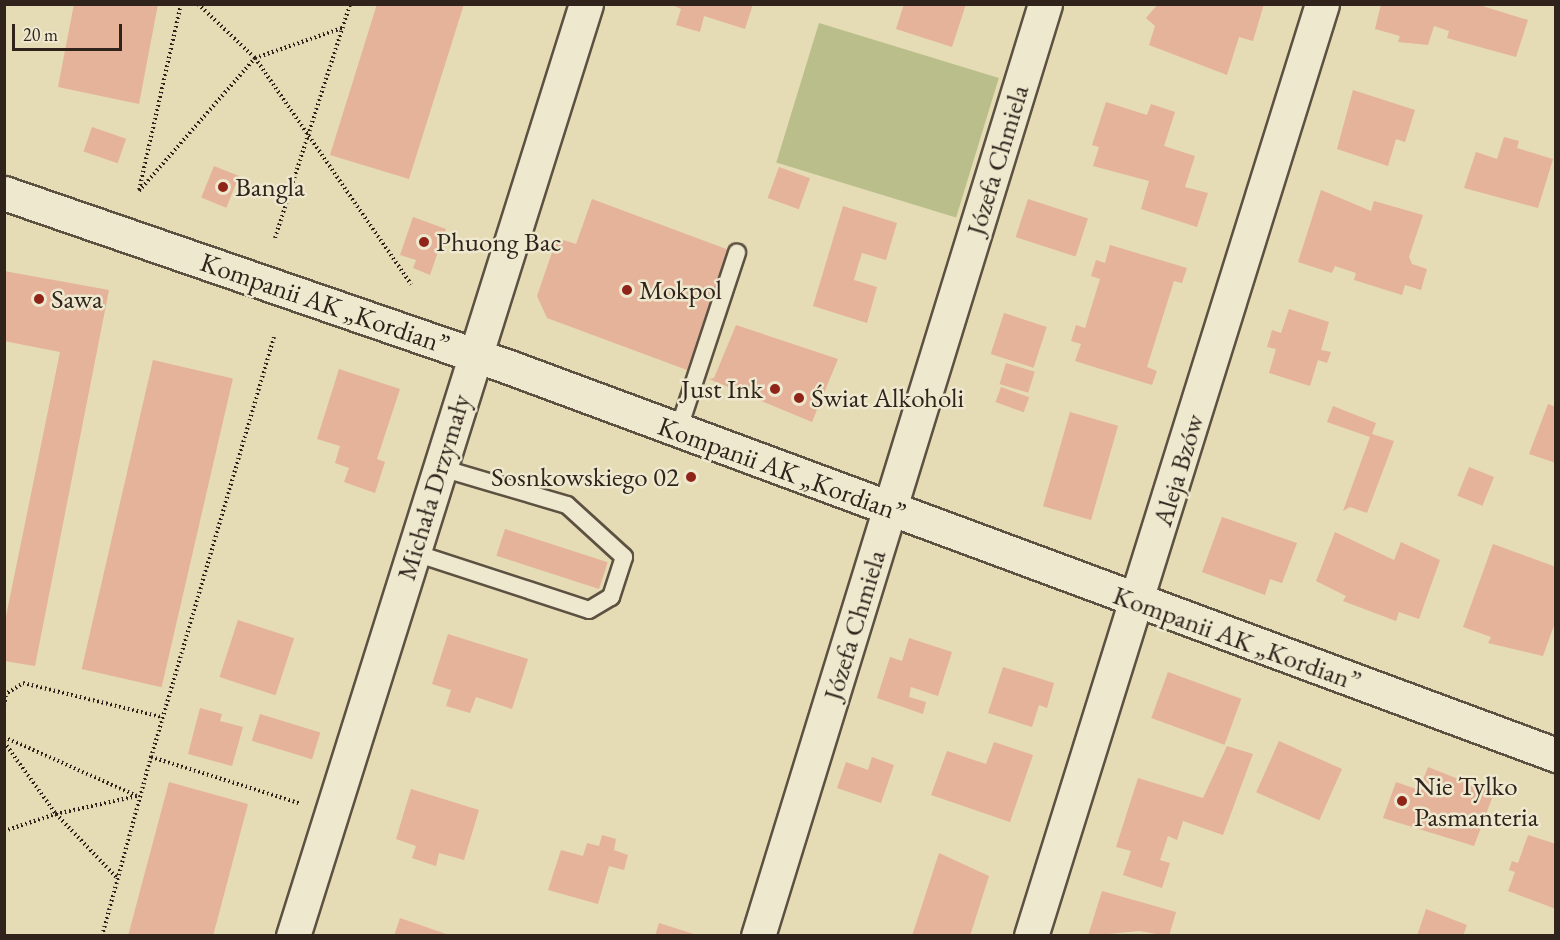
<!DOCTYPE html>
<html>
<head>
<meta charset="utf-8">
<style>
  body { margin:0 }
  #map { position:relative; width:1560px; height:940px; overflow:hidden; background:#e5dbb4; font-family:"EB Garamond",serif }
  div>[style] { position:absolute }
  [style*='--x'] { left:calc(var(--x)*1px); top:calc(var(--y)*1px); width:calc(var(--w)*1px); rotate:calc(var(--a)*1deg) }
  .green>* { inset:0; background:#b9be8a; transform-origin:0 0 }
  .building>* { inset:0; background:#e5b39a; transform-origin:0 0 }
  .path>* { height:4px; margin-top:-2px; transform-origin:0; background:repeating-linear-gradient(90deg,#30231c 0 1.5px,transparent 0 4.5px) }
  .roads { filter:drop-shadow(2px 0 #5d5142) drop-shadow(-2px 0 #5d5142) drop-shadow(0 2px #5d5142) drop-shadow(0 -2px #5d5142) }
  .service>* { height:16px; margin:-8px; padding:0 8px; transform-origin:8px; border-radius:8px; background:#eee8ce }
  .minor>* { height:33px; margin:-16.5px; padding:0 16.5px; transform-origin:16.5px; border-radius:16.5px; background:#eee8ce }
  .tertiary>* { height:33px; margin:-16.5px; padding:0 16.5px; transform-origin:16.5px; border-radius:16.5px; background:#eee8ce }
  .dots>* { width:16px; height:16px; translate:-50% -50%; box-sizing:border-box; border:3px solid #eee8ce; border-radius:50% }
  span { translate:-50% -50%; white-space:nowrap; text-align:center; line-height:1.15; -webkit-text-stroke:5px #eee8ce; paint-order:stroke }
  .street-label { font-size:27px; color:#30231c }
  .poi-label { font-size:27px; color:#30231c }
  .left { translate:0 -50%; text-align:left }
  .right { translate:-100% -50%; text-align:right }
  .frame { position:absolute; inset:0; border:6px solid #30231c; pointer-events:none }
  .scale { position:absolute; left:12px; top:24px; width:110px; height:27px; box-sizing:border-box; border:3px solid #30231c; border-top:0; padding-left:8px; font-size:18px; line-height:21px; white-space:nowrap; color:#30231c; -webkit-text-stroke:4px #eee8ce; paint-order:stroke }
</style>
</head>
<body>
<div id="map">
  <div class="green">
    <i style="left:819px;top:23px;width:188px;height:146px;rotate:17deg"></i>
  </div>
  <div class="building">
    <i style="clip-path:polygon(74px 4px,158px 4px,139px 104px,58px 87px)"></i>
    <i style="clip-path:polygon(377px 4px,464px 4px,409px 179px,330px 155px)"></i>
    <i style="clip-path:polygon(670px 4px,753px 4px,745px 29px,704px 16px,700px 32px,676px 25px,681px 9px)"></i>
    <i style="clip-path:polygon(904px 4px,966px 4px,952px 47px,896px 29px)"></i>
    <i style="clip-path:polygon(1158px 4px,1168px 6px,1264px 4px,1253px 41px,1239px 37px,1227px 75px,1149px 45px,1155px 26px,1146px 18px)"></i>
    <i style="clip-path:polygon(1381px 4px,1476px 4px,1528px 20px,1516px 57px,1447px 38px,1449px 31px,1434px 26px,1428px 45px,1398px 42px,1400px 36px,1375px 29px)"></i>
    <i style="clip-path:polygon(1353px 90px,1415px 110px,1405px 142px,1396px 139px,1388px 166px,1337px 149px)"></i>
    <i style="clip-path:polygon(1106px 102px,1147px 115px,1151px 104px,1175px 112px,1164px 146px,1195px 156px,1185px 187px,1208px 193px,1197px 227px,1141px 209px,1149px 181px,1093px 166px,1099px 147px,1092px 145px)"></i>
    <i style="left:92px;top:127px;width:36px;height:26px;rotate:19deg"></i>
    <i style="clip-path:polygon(1504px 137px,1519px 141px,1517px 148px,1553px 159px,1538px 208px,1464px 188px,1476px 152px,1497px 159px)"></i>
    <i style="left:214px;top:166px;width:27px;height:34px;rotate:22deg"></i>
    <i style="left:779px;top:167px;width:33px;height:33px;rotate:20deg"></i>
    <i style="clip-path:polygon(1321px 190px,1371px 211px,1374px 201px,1423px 215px,1409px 257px,1412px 264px,1427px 269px,1421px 290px,1405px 285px,1402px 295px,1354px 280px,1356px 273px,1335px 266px,1332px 273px,1298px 262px)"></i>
    <i style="clip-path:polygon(592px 199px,729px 250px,687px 370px,547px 318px,537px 296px,557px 238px,576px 244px)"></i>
    <i style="left:1028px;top:199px;width:63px;height:40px;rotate:18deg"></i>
    <i style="clip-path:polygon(843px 206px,897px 223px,886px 260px,862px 253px,858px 266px,854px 280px,877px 287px,867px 323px,813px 306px)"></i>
    <i style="clip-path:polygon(413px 217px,446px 229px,430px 275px,413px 268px,416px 260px,400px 255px)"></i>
    <i style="clip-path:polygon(1110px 245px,1187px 268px,1182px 283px,1174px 281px,1147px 367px,1157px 371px,1152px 385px,1075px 361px,1081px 344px,1071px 341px,1076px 325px,1085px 328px,1100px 279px,1091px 276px,1096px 260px,1105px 263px)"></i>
    <i style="clip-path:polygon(4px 271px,109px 290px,35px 666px,4px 661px,4px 626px,60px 352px,4px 341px)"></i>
    <i style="clip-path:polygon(1289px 309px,1329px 322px,1321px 350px,1331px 352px,1327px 363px,1318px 360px,1310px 386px,1269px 373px,1276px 349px,1267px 347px,1272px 330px,1281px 333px)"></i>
    <i style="left:1004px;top:313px;width:45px;height:43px;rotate:18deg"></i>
    <i style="clip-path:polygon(736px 325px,838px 359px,812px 422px,709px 379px,714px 378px)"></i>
    <i style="left:153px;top:360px;width:82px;height:317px;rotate:13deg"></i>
    <i style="left:1006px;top:363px;width:30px;height:22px;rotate:17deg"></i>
    <i style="clip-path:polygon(339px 369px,400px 389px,377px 459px,385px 462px,375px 493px,344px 482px,349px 468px,335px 463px,340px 446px,317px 439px)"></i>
    <i style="left:1001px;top:387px;width:30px;height:16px;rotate:20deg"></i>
    <i style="clip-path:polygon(1548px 404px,1556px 407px,1556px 463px,1529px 454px)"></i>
    <i style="clip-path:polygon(1333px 406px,1376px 423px,1372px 434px,1394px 441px,1367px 513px,1350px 507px,1343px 511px,1370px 437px,1327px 422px)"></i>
    <i style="left:1070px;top:412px;width:50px;height:98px;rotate:16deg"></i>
    <i style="left:1469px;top:467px;width:27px;height:31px;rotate:22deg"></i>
    <i style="clip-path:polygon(1222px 517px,1297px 543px,1282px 583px,1270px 579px,1265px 595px,1202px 572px)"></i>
    <i style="left:505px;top:529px;width:108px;height:28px;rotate:18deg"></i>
    <i style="clip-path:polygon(1335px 532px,1394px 560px,1401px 542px,1440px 560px,1419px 619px,1399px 612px,1396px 621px,1343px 601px,1346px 596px,1316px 581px)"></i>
    <i style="clip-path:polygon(1493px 544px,1556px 567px,1556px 620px,1543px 656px,1488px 643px,1491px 637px,1463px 627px)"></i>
    <i style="left:238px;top:620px;width:59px;height:60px;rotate:18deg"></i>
    <i style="clip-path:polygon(448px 634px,528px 659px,512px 709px,476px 697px,470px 713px,446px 706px,451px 690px,432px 684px)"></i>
    <i style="clip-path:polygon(909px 638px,952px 652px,938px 696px,911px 687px,909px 697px,926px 702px,923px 714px,877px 698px,890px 657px,902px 661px)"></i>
    <i style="clip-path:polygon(1003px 667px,1054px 683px,1047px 708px,1039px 705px,1032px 727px,988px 713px)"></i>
    <i style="left:1168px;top:672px;width:78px;height:49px;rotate:20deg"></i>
    <i style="clip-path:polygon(200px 708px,222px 714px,220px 721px,243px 727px,232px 766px,188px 754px)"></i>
    <i style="left:260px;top:714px;width:63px;height:28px;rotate:17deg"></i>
    <i style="left:1279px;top:741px;width:69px;height:56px;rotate:24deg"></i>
    <i style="clip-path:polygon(994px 742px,1033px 755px,1010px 822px,931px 795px,947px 751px,986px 764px)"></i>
    <i style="clip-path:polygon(1227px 746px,1253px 754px,1223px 835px,1183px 821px,1177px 840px,1168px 836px,1160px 860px,1170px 863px,1162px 888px,1123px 875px,1131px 851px,1116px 847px,1138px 778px,1203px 798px)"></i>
    <i style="clip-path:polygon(872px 757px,894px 765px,881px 803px,837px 788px,846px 762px,868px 770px)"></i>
    <i style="clip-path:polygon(1428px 767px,1494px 793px,1474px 846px,1383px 818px,1396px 782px,1419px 790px)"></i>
    <i style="clip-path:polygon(169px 782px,248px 804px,213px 936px,128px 936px)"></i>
    <i style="clip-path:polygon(411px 789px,479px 810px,464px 860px,439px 853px,436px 866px,412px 858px,416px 846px,396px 839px)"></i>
    <i style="clip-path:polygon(602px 835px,616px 839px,614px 850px,628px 855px,624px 870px,609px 866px,598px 904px,548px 890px,561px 850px,583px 856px,587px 843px,599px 846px)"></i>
    <i style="clip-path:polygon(1528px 835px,1556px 844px,1556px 909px,1508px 891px,1515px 872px,1509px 870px,1512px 861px,1518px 863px)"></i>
    <i style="clip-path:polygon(939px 853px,989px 876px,970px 936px,912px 936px)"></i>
    <i style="clip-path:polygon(1102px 891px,1176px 912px,1169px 936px,1139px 931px,1088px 936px)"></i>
    <i style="clip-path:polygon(1426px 909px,1467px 925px,1463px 936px,1417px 936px)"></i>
    <i style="clip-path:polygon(400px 918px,449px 935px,449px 936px,394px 936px)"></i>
    <i style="clip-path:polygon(659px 923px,697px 935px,697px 936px,655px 936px)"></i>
  </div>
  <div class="path">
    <i style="--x:181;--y:4;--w:192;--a:102.7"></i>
    <i style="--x:139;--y:191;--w:176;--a:-48.9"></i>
    <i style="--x:255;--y:58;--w:275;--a:55.4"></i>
    <i style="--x:198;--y:4;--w:79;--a:43.5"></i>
    <i style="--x:255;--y:58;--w:92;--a:-19"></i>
    <i style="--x:275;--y:238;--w:246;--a:-72.2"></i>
    <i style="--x:274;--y:337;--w:438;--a:106.3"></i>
    <i style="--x:151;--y:757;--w:155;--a:17.3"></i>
    <i style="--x:4;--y:695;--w:22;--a:-32"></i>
    <i style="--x:23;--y:683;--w:142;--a:13.8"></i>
    <i style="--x:4;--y:706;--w:11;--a:-80"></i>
    <i style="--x:4;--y:737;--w:145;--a:23.9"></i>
    <i style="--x:4;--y:742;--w:89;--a:54.2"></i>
    <i style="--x:56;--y:814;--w:83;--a:-12.5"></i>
    <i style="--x:4;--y:831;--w:55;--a:-18.1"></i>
    <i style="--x:56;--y:814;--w:88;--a:46.4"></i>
    <i style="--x:102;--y:936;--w:186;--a:-74.7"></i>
  </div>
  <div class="roads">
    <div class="service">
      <i style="--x:678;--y:431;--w:188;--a:-71.7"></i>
      <i style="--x:412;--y:552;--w:186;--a:18.1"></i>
      <i style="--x:589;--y:610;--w:26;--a:-31"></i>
      <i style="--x:611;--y:597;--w:42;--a:-72"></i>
      <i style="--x:624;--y:557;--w:77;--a:-137.6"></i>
      <i style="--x:567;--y:505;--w:134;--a:-163.6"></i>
    </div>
    <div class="minor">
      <i style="--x:293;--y:936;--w:977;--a:-72.55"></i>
      <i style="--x:758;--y:936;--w:975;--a:-72.88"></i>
      <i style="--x:1031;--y:936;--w:976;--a:-72.66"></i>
    </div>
    <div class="tertiary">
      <i style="--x:4;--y:193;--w:534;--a:19.01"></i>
      <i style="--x:509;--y:367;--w:1117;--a:20.33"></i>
    </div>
  </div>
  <div class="dots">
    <i style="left:223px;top:187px;background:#8f2418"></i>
    <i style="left:424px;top:242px;background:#8f2418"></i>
    <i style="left:627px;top:290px;background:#8f2418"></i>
    <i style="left:39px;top:299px;background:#8f2418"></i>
    <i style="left:775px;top:389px;background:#8f2418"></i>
    <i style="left:799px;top:398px;background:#8f2418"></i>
    <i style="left:691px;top:477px;background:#8f2418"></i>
    <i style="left:1402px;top:801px;background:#8f2418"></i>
  </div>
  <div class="street-label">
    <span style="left:997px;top:160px;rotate:-73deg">Józefa Chmiela</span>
    <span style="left:325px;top:303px;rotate:19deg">Kompanii AK „Kordian”</span>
    <span style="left:782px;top:469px;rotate:20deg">Kompanii AK „Kordian”</span>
    <span style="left:1178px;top:470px;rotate:-73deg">Aleja Bzów</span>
    <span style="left:433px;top:487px;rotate:-73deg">Michała Drzymały</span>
    <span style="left:854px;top:625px;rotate:-73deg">Józefa Chmiela</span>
    <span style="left:1237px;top:638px;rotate:20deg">Kompanii AK „Kordian”</span>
  </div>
  <div class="poi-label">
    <span class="left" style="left:235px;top:187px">Bangla</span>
    <span class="left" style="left:436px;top:242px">Phuong Bac</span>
    <span class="left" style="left:639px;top:290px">Mokpol</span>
    <span class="left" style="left:51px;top:299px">Sawa</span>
    <span class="right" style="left:763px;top:389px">Just Ink</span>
    <span class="left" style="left:811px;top:398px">Świat Alkoholi</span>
    <span class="right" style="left:679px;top:477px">Sosnkowskiego 02</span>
    <span class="left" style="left:1414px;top:801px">Nie Tylko<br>Pasmanteria</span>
  </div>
  <div class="frame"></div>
  <div class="scale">20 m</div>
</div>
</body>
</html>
